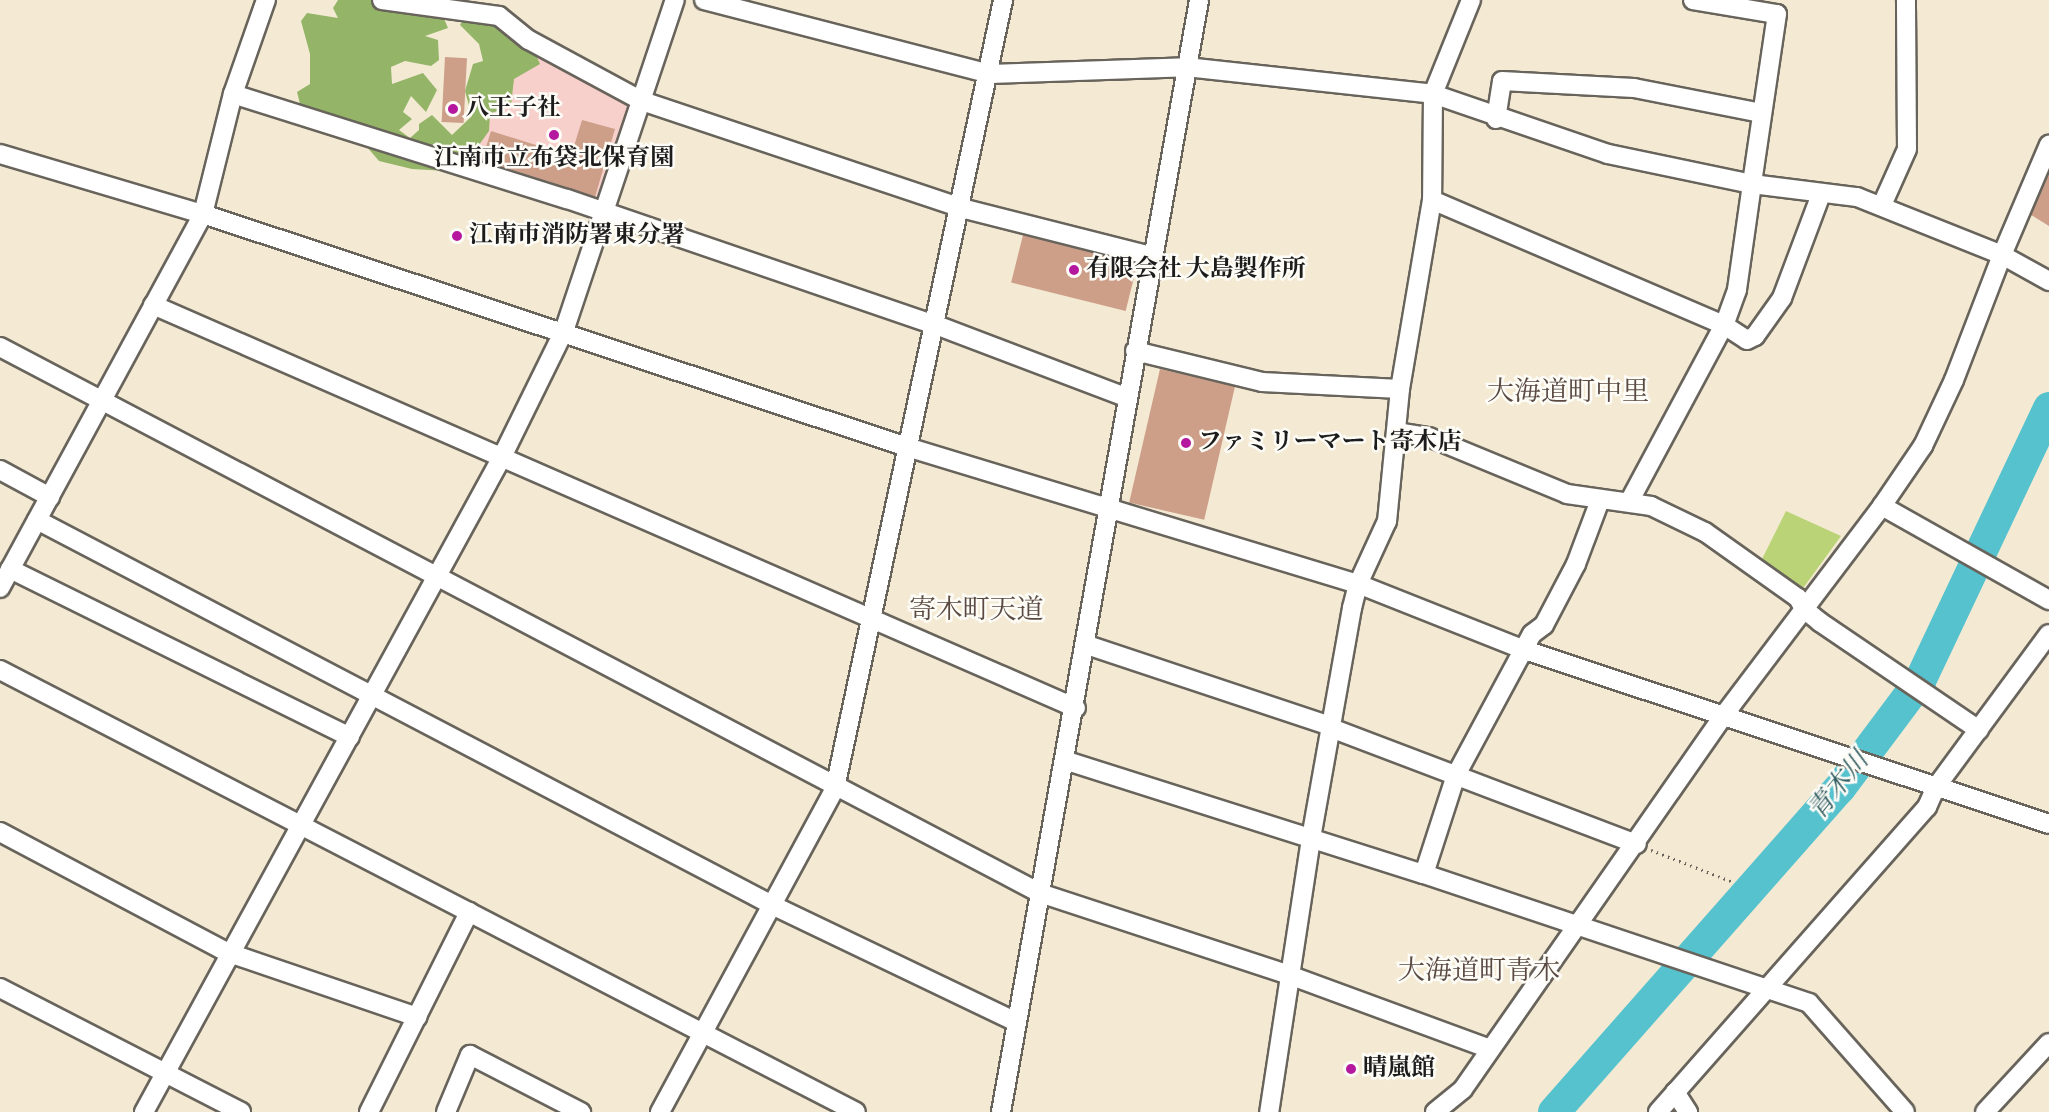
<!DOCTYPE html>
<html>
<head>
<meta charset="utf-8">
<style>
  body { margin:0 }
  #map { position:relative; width:2049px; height:1112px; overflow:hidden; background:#f4ead4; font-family:"Libre Bodoni","Noto Serif JP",serif }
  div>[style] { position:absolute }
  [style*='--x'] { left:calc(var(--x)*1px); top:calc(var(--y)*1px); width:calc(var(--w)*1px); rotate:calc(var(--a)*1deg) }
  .built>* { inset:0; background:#f7d0cb }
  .green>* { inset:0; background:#bbd377 }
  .forest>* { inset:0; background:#94b568 }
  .river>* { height:32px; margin:-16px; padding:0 16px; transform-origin:16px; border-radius:16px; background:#55c2ce }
  .building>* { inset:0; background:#cd9f89; transform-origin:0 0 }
  .path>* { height:3px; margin-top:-1.5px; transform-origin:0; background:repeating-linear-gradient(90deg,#68645c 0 1.5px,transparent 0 6px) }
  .roads { filter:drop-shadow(2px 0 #68645c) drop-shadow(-2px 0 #68645c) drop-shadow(0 2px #68645c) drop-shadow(0 -2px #68645c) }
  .minor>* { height:18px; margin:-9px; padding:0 9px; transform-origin:9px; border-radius:9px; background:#fff }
  .dots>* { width:16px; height:16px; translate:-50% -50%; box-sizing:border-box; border:3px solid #fdfcf7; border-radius:50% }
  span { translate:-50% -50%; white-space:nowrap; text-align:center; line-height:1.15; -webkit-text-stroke:5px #fdfcf7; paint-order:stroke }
  .poi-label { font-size:24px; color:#1c1c1c; font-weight:700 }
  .left { translate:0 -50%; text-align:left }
  .water-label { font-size:26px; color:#335e63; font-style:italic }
  .quarter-label { font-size:27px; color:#5a4a42 }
</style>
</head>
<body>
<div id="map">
  <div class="built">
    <i style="clip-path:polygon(513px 28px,642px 101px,604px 214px,467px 168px)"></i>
  </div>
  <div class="green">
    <i style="clip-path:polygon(1786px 511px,1841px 536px,1801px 591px,1761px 561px)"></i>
  </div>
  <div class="forest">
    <i style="clip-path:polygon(338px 0,382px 0,442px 14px,448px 28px,425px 36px,438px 40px,439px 60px,431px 66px,405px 61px,391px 67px,392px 84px,423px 73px,437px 90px,426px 112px,411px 96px,403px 112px,412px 119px,399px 130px,410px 138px,419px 130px,419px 124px,432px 115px,452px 135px,472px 116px,465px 91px,473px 64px,483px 61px,479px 44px,460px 25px,466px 15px,494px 22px,529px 40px,540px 64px,514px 79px,511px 105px,490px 114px,489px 131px,479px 145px,481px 173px,412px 169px,379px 161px,367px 147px,361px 125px,347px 118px,343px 129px,303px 116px,297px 92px,310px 84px,310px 54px,301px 21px,307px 13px,338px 18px,333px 8px)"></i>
  </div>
  <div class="river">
    <i style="--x:1554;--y:1112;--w:432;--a:-48.6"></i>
    <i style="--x:1840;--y:788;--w:134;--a:-53.2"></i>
    <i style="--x:1920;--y:681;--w:302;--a:-64.7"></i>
  </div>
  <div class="building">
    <i style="left:445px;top:57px;width:22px;height:65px;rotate:3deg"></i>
    <i style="clip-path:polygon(582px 120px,615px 129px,595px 197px,482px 160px,491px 131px,571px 156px)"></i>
    <i style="clip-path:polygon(2049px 174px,2049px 226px,2031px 215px)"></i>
    <i style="left:1023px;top:235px;width:118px;height:49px;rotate:14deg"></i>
    <i style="left:1160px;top:369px;width:77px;height:137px;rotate:13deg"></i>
  </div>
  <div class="path">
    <i style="--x:1651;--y:850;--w:88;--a:21.3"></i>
  </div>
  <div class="roads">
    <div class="minor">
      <i style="--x:382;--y:0;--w:118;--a:7.8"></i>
      <i style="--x:499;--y:16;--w:38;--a:39"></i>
      <i style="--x:529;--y:40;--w:128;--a:28.4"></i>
      <i style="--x:642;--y:101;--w:336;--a:18.5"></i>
      <i style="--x:961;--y:208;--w:199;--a:14.2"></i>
      <i style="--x:704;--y:0;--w:295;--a:14.5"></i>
      <i style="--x:990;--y:74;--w:196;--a:-2"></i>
      <i style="--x:1186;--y:67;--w:248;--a:6.2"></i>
      <i style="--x:1433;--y:94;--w:106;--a:90.5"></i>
      <i style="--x:1432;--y:200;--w:192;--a:99.6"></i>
      <i style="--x:1400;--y:389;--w:133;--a:95.6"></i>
      <i style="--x:1387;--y:521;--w:69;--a:114.7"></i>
      <i style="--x:1358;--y:584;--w:25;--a:104"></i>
      <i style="--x:1352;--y:608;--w:235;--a:100.1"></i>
      <i style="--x:1311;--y:839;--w:276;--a:98.7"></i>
      <i style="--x:1471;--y:0;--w:101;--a:112"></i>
      <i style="--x:1433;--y:94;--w:185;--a:18.9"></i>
      <i style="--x:1608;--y:154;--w:147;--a:11.8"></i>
      <i style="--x:1752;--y:184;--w:107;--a:98.1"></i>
      <i style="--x:1737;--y:290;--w:37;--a:110"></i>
      <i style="--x:1724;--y:325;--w:201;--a:118.2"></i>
      <i style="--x:1693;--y:0;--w:85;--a:9.5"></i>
      <i style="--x:1777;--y:14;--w:172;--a:98.4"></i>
      <i style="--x:1752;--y:184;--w:106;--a:7.1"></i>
      <i style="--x:1857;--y:197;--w:156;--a:21.8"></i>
      <i style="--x:2002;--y:255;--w:120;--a:-66.9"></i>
      <i style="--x:233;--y:94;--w:350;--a:17.5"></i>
      <i style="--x:567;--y:199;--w:390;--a:18.9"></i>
      <i style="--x:936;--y:325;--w:203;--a:20.8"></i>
      <i style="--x:1496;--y:119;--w:38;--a:-81"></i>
      <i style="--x:1502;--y:81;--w:132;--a:3"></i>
      <i style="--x:1634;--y:88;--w:129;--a:11.1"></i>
      <i style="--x:0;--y:154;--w:212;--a:16.5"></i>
      <i style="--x:203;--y:214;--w:742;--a:18.31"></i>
      <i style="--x:907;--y:447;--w:471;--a:16.9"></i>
      <i style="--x:1358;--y:584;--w:180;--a:21.6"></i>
      <i style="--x:1525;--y:650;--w:552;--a:18.37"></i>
      <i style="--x:1432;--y:200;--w:318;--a:23.2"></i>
      <i style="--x:1724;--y:325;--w:27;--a:33"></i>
      <i style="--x:1747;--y:340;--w:9;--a:-27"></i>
      <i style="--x:1755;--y:336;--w:47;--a:-54.6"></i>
      <i style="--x:1782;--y:298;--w:111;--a:-69.4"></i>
      <i style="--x:1882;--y:205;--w:61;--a:-65.9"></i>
      <i style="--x:1907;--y:149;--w:149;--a:-90.4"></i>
      <i style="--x:153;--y:305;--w:1007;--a:23.59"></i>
      <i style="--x:0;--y:347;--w:1175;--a:27.7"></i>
      <i style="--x:1040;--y:893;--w:262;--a:18.2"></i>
      <i style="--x:1289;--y:975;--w:214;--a:20.2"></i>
      <i style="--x:1135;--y:351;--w:131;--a:13.7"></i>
      <i style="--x:1262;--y:382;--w:138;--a:2.9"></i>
      <i style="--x:1396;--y:432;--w:33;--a:9"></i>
      <i style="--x:1429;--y:437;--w:149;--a:22.4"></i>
      <i style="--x:1567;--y:494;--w:85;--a:8.1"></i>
      <i style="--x:1651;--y:506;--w:60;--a:25.7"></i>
      <i style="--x:1705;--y:532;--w:114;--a:35.4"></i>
      <i style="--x:1798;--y:598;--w:13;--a:61"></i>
      <i style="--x:1804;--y:609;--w:21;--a:39"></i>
      <i style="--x:1820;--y:622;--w:192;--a:34.2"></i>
      <i style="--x:0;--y:470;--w:57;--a:28.4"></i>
      <i style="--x:1882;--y:506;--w:192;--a:29.4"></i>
      <i style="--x:37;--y:520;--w:832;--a:27.64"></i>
      <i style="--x:774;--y:906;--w:268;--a:25.6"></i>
      <i style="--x:10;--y:569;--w:379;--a:26.3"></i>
      <i style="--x:0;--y:588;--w:426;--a:-61.5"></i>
      <i style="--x:203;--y:214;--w:124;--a:-76"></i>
      <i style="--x:233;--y:94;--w:100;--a:-70.7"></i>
      <i style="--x:1087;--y:645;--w:257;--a:18.4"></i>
      <i style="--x:0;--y:670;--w:963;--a:27.31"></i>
      <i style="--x:1331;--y:728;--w:327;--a:20.8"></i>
      <i style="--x:1067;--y:761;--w:374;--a:17.6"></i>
      <i style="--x:1424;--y:874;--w:406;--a:18.5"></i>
      <i style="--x:1809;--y:1003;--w:145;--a:48.6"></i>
      <i style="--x:0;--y:832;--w:259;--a:27.9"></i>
      <i style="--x:229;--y:953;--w:199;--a:18.8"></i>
      <i style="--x:1424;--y:874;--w:104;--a:-72.1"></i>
      <i style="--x:1456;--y:775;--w:160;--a:-61.7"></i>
      <i style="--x:1532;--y:634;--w:15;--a:-37"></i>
      <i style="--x:1544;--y:625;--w:69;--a:-62.3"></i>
      <i style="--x:1576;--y:564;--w:68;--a:-69.4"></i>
      <i style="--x:0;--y:988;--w:271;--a:27.2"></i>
      <i style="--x:1675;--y:1092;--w:24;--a:57"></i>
      <i style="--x:144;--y:1112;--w:746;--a:-61.34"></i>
      <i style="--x:502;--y:457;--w:140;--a:-63.8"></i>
      <i style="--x:564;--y:331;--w:349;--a:-71.5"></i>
      <i style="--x:369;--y:1112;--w:224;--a:-63.4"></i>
      <i style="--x:446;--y:1112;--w:62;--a:-67.2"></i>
      <i style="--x:470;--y:1055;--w:125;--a:27.2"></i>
      <i style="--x:660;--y:1112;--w:368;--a:-61.6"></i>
      <i style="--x:835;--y:788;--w:806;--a:-77.96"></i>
      <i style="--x:1001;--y:1112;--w:1129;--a:-79.9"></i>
      <i style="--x:1435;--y:1112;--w:36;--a:-39"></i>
      <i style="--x:1463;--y:1089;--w:456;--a:-55.1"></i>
      <i style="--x:1724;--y:715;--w:262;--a:-52.9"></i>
      <i style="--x:1882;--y:506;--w:73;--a:-55.7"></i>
      <i style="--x:1923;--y:446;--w:73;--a:-64.8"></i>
      <i style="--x:1954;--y:380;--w:134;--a:-69"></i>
      <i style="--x:2002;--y:255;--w:54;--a:29"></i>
      <i style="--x:1658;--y:1112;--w:407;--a:-48.6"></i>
      <i style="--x:1927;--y:807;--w:22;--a:-66"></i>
      <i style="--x:1936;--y:787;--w:190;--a:-53.6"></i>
      <i style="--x:1985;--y:1112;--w:94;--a:-47.2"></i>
    </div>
  </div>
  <div class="dots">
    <i style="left:453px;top:109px;background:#b5179e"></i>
    <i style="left:554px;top:135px;background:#b5179e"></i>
    <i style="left:457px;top:236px;background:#b5179e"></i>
    <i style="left:1074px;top:270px;background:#b5179e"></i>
    <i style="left:1186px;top:443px;background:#b5179e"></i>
    <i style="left:1351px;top:1069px;background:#b5179e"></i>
  </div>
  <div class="poi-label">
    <span class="left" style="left:465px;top:109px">八王子社</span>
    <span style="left:554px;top:159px">江南市立布袋北保育園</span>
    <span class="left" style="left:469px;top:236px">江南市消防署東分署</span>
    <span class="left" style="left:1086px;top:270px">有限会社 大島製作所</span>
    <span class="left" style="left:1198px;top:443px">ファミリーマート寄木店</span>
    <span class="left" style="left:1363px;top:1069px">晴嵐館</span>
  </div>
  <div class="water-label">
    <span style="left:1839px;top:786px;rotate:-51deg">青木川</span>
  </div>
  <div class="quarter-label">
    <span style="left:1568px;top:393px">大海道町中里</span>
    <span style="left:976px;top:611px">寄木町天道</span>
    <span style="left:1479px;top:972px">大海道町青木</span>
  </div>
</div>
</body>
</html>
